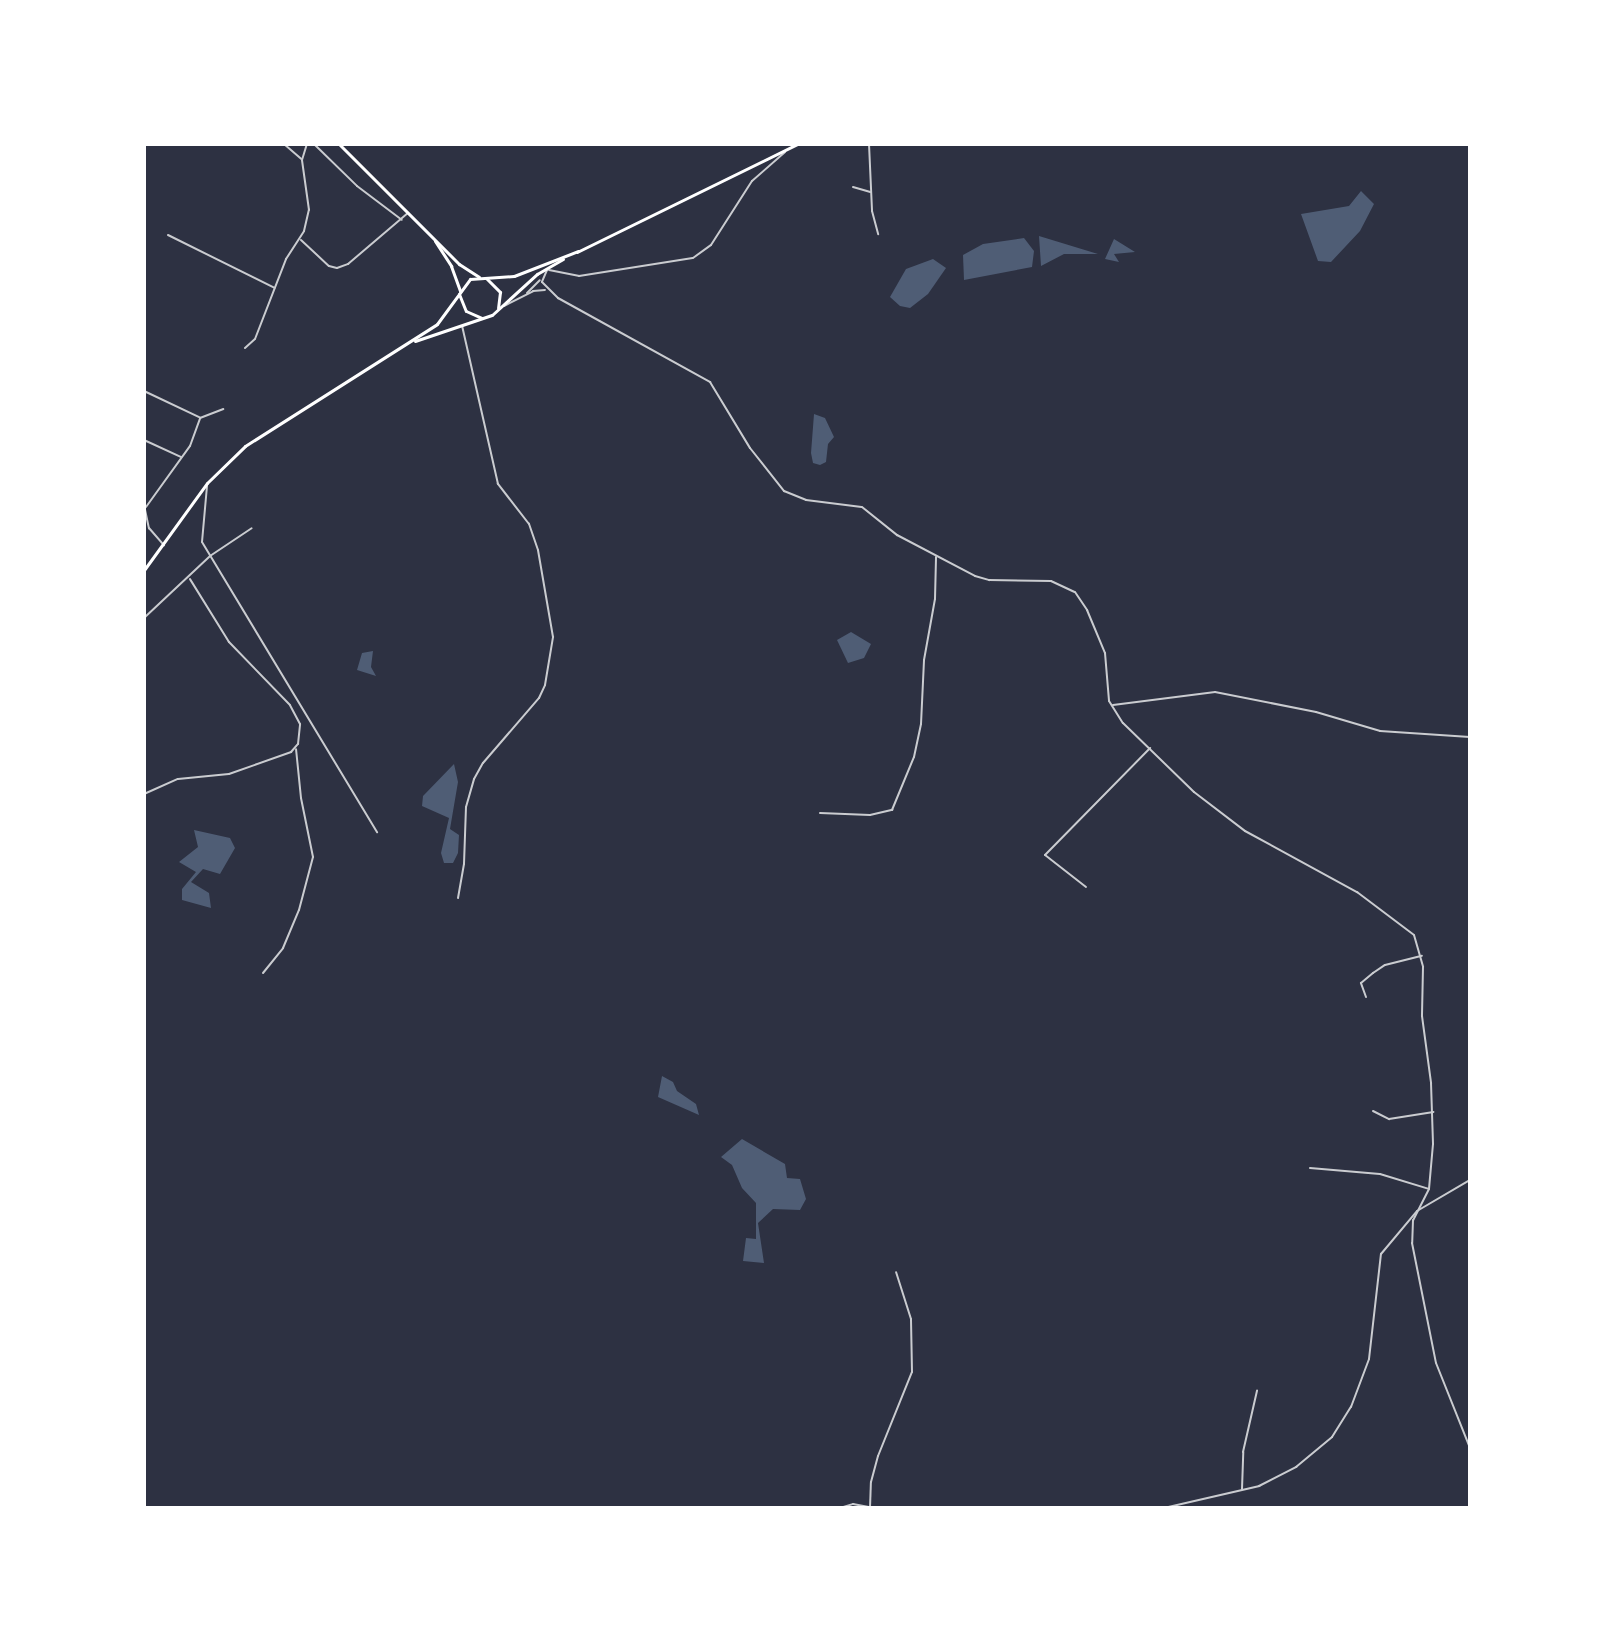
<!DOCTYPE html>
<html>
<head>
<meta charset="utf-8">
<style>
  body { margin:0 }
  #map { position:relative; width:1614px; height:1652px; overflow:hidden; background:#2d3142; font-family:"Roboto Serif",serif }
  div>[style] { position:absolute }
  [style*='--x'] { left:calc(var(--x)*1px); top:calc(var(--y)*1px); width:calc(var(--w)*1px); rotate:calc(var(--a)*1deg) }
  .water>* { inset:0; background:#4f5d75 }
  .minor>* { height:2px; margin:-1px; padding:0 1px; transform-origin:1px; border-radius:1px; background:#caccd0 }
  .tertiary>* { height:2px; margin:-1px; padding:0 1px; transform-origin:1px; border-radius:1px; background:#caccd0 }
  .secondary>* { height:3px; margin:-1.5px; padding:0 1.5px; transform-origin:1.5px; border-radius:1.5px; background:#fff }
  .trunk>* { height:3px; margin:-1.5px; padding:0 1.5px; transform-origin:1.5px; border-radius:1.5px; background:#fff }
  span { translate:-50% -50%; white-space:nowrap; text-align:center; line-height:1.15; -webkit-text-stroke:6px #fff; paint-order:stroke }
  .frame { position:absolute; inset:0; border:146px solid #fff; pointer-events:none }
</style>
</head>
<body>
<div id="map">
  <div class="water">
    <i style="clip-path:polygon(1361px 191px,1374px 204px,1360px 231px,1331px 262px,1318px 261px,1301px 214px,1349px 206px)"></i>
    <i style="clip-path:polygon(1039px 236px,1098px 254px,1064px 254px,1041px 266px)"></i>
    <i style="clip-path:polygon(1024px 238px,1034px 251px,1032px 267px,964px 280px,963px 255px,983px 244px)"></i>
    <i style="clip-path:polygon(1114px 239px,1135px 252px,1114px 254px,1119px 262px,1105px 259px)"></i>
    <i style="clip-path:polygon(933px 259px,946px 268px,928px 294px,910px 308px,900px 306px,890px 297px,906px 269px)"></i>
    <i style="clip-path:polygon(814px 414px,825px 418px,834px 437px,828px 444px,826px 462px,820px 465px,813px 463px,811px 453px)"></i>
    <i style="clip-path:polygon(851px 632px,871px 644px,864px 658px,848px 663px,837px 640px)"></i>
    <i style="clip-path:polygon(373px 651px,371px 667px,376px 676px,357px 670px,362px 653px)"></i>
    <i style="clip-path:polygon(454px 764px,458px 782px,450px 829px,459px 835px,458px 853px,453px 863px,444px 863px,441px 853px,449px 818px,422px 806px,423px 796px)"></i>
    <i style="clip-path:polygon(194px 830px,230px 838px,235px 848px,220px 874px,203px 869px,191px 882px,209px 893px,211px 908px,182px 900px,182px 889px,196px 872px,179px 862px,198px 847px)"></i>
    <i style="clip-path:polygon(662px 1076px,673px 1082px,677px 1091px,696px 1104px,699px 1115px,658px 1097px)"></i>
    <i style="clip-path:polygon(742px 1139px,785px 1164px,787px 1178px,800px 1179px,806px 1199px,800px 1210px,773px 1209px,758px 1223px,764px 1263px,743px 1261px,746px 1238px,756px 1239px,756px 1203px,742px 1188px,732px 1165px,721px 1157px)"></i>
  </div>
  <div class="minor">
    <i style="--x:284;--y:144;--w:23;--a:41"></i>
    <i style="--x:869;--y:144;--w:67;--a:87.4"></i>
    <i style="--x:872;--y:211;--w:24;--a:75"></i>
    <i style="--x:853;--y:187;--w:18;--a:16"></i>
    <i style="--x:168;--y:235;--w:119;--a:26.4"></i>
    <i style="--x:301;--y:240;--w:38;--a:43"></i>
    <i style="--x:329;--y:266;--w:8;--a:14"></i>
    <i style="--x:337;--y:268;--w:12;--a:-20"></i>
    <i style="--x:348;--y:264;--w:79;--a:-40.4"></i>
    <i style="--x:549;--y:270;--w:31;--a:11"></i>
    <i style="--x:579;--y:276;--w:115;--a:-9"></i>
    <i style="--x:693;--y:258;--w:22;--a:-36"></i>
    <i style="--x:711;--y:245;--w:76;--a:-57.4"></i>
    <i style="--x:752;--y:181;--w:44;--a:-41.3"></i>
    <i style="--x:245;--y:348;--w:13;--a:-42"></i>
    <i style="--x:255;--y:339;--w:86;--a:-68.8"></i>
    <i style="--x:286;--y:259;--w:33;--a:-57"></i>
    <i style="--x:304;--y:231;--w:22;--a:-77"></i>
    <i style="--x:309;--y:210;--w:50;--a:-98"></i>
    <i style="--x:302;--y:160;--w:17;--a:-73"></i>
    <i style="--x:144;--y:391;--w:61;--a:25.3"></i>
    <i style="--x:144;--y:440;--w:41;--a:24.7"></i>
    <i style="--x:207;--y:486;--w:56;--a:95.1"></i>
    <i style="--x:202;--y:542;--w:339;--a:58.9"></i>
    <i style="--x:144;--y:505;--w:24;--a:78"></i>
    <i style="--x:149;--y:528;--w:23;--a:49"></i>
    <i style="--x:146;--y:507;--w:75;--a:-54.2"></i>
    <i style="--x:190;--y:446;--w:30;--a:-70"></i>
    <i style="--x:200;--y:418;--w:25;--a:-21"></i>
    <i style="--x:144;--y:618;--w:91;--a:-43.2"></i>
    <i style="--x:210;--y:556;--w:50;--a:-33.7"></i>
    <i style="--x:1113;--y:705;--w:103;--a:-7.3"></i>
    <i style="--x:1215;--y:692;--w:103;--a:11.2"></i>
    <i style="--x:1316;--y:712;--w:67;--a:16.5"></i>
    <i style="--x:1380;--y:731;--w:90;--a:3.8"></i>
    <i style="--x:144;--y:794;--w:37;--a:-24"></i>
    <i style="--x:178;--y:779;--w:51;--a:-5.6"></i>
    <i style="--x:229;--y:774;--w:66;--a:-19.5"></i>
    <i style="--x:291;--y:752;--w:11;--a:-49"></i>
    <i style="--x:298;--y:744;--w:20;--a:-84"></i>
    <i style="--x:300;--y:724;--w:21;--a:-118"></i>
    <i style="--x:290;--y:705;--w:88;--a:-134.1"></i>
    <i style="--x:229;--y:642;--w:74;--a:-121.8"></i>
    <i style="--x:820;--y:813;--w:50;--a:2.3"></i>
    <i style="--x:870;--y:815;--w:23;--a:-13"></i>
    <i style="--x:892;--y:810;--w:57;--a:-67.5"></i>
    <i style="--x:914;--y:757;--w:34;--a:-78"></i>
    <i style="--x:921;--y:724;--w:64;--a:-87.3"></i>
    <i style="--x:924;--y:660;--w:62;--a:-79.8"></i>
    <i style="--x:935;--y:599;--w:42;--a:-88.6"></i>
    <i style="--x:1086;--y:887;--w:52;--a:-142"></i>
    <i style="--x:1045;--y:855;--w:150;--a:-45.5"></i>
    <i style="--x:458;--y:898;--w:35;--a:-80"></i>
    <i style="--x:464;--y:864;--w:57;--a:-88"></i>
    <i style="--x:466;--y:807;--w:29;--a:-74"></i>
    <i style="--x:474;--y:779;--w:18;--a:-61"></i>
    <i style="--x:483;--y:763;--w:86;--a:-49.3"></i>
    <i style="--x:539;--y:698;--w:14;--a:-65"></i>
    <i style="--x:545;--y:685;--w:49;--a:-80.5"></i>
    <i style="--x:553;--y:637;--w:88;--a:-99.8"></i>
    <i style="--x:538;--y:550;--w:28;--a:-109"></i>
    <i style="--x:529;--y:524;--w:51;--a:-127.8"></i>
    <i style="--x:498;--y:484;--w:162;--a:-102.8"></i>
    <i style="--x:263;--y:973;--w:32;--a:-51"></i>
    <i style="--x:283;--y:948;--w:41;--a:-67.2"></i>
    <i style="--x:299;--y:910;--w:55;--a:-75.2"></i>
    <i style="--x:313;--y:857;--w:60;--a:-101.5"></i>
    <i style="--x:301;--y:798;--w:49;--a:-95.8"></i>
    <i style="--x:1366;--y:997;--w:15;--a:-110"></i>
    <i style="--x:1361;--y:983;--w:16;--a:-40"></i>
    <i style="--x:1373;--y:973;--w:14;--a:-34"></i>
    <i style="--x:1385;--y:965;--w:38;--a:-14"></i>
    <i style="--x:1373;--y:1111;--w:18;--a:27"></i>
    <i style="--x:1389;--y:1119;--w:45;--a:-9"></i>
    <i style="--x:1310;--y:1168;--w:70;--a:4.9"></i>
    <i style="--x:1380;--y:1174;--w:51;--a:17"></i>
    <i style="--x:1242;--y:1489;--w:37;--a:-88"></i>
    <i style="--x:1243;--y:1452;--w:63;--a:-77.1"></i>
    <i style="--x:840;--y:1508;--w:14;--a:-17"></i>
    <i style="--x:853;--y:1504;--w:16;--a:11"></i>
    <i style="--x:870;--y:1508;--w:26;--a:-88"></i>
    <i style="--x:871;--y:1482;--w:27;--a:-75"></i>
    <i style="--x:878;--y:1456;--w:91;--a:-68"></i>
    <i style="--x:912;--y:1372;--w:53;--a:-91.1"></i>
    <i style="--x:911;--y:1319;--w:49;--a:-107.7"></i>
    <i style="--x:1164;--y:1508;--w:98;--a:-13"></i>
    <i style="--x:1259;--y:1486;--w:42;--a:-27.2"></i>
    <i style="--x:1296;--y:1467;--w:47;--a:-39.8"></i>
    <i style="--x:1332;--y:1437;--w:36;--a:-58"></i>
    <i style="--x:1351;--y:1407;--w:51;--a:-69.4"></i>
    <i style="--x:1369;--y:1359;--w:106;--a:-83.5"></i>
    <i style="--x:1381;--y:1254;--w:56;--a:-50.1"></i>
    <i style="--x:1417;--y:1211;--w:61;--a:-30.3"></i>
  </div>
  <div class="tertiary">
    <i style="--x:314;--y:144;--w:60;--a:44.3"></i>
    <i style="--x:357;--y:186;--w:56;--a:37.1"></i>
    <i style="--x:547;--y:270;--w:13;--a:113"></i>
    <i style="--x:542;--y:282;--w:23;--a:45"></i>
    <i style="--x:558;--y:298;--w:174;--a:28.9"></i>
    <i style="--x:710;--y:382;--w:77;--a:58.8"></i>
    <i style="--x:750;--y:448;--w:55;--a:51.7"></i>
    <i style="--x:784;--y:491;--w:24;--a:22"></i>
    <i style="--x:806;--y:500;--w:56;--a:7.1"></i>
    <i style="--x:862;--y:507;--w:45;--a:38.7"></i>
    <i style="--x:897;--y:535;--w:88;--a:27.7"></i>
    <i style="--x:975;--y:576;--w:15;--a:16"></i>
    <i style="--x:989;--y:580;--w:62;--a:0.9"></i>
    <i style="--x:1051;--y:581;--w:26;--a:25"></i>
    <i style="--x:1075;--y:592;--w:22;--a:56"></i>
    <i style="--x:1087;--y:610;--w:47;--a:67.3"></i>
    <i style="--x:1105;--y:653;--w:48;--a:85.2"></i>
    <i style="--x:1109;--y:701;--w:26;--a:58"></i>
    <i style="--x:1123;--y:723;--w:99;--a:44.2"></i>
    <i style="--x:1194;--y:792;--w:64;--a:37.4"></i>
    <i style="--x:1245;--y:831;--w:128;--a:28.6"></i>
    <i style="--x:1357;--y:892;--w:71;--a:37"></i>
    <i style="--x:1414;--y:935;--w:33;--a:74"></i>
    <i style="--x:1423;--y:967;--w:49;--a:91.2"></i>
    <i style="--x:1422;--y:1016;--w:68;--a:82.3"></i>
    <i style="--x:1431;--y:1083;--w:61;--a:88.1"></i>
    <i style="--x:1433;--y:1144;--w:45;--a:95.1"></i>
    <i style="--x:1429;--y:1189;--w:35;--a:117"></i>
    <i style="--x:1413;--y:1220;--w:23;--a:92"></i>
    <i style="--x:1412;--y:1243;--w:122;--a:78.7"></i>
    <i style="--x:1436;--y:1363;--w:92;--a:68.2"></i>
    <i style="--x:527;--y:293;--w:18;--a:-45"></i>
    <i style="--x:504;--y:306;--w:33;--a:-27"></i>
    <i style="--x:533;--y:291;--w:12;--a:-5"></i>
  </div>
  <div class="secondary">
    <i style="--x:339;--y:144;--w:170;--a:45"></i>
    <i style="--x:459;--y:264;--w:24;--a:33"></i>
    <i style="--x:435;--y:241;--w:30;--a:57"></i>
    <i style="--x:451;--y:266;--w:27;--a:70"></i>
  </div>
  <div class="trunk">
    <i style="--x:577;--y:252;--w:245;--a:-26.1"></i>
    <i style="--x:486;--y:278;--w:20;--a:45"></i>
    <i style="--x:500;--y:292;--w:16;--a:97"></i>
    <i style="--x:459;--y:294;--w:18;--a:68"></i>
    <i style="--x:466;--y:311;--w:17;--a:24"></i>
    <i style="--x:415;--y:341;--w:81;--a:-18.7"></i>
    <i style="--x:492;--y:315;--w:61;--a:-42.3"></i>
    <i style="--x:537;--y:274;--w:30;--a:-30"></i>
    <i style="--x:144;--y:570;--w:107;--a:-54.1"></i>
    <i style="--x:207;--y:483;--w:53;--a:-44.2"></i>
    <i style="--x:245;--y:446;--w:227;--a:-32.4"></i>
    <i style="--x:437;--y:324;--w:56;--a:-53.7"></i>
    <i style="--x:470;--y:279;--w:44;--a:-3.9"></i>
    <i style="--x:514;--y:276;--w:69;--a:-21.3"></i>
  </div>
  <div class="frame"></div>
</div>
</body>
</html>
